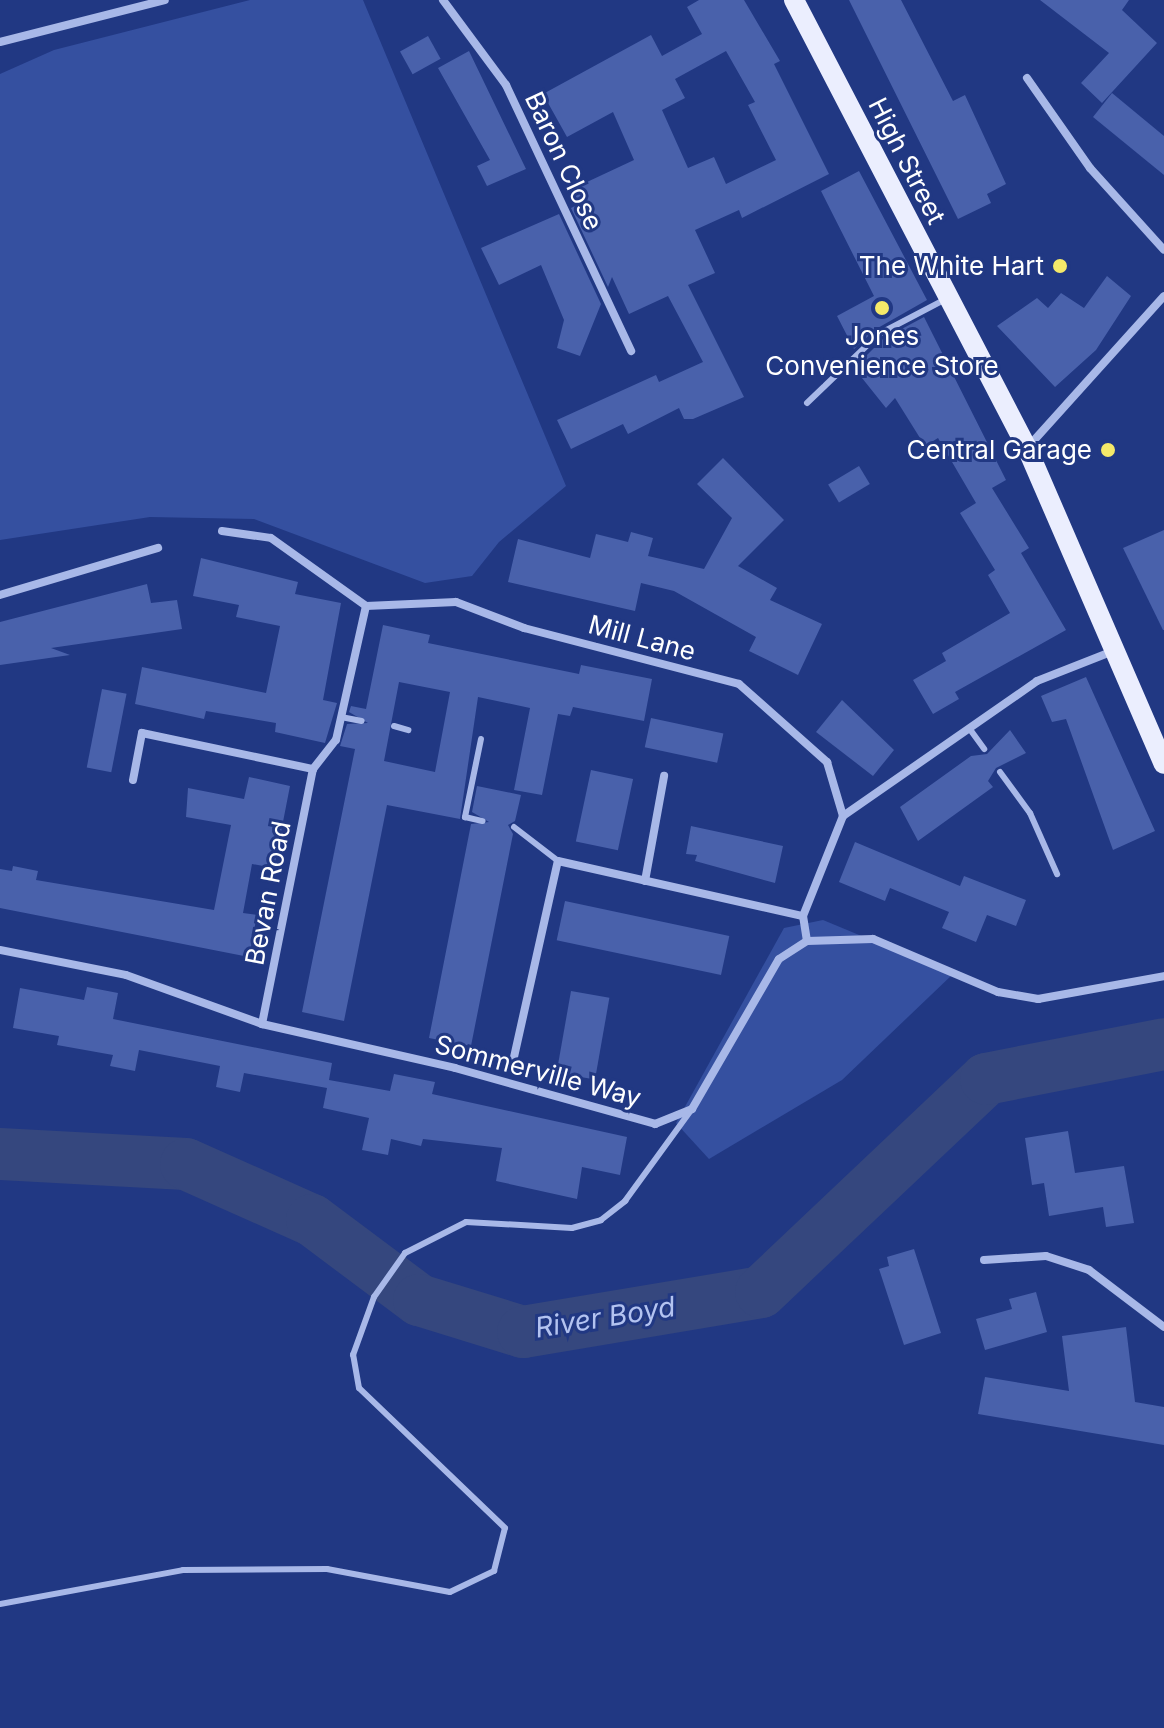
<!DOCTYPE html>
<html>
<head>
<meta charset="utf-8">
<style>
  body { margin:0 }
  #map { position:relative; width:1164px; height:1728px; overflow:hidden; background:#213883; font-family:Inter,sans-serif }
  div>[style] { position:absolute }
  [style*='--x'] { left:calc(var(--x)*1px); top:calc(var(--y)*1px); width:calc(var(--w)*1px); rotate:calc(var(--a)*1deg) }
  .green>* { inset:0; background:#3550a0 }
  .river>* { height:52px; margin:-26px; padding:0 26px; transform-origin:26px; border-radius:26px; background:#35477e }
  .building>* { inset:0; background:#4961ab; transform-origin:0 0 }
  .lane>* { height:6px; margin:-3px; padding:0 3px; transform-origin:3px; border-radius:3px; background:#a8b8e8 }
  .street>* { height:8px; margin:-4px; padding:0 4px; transform-origin:4px; border-radius:4px; background:#a8b8e8 }
  .primary>* { height:20px; margin:-10px; padding:0 10px; transform-origin:10px; border-radius:10px; background:#ebeefe }
  .dots>* { width:22px; height:22px; translate:-50% -50%; box-sizing:border-box; border:4px solid #213883; border-radius:50% }
  span { translate:-50% -50%; white-space:nowrap; text-align:center; line-height:1.15; -webkit-text-stroke:6px #213883; paint-order:stroke }
  .street-label { font-size:26px; color:#fff }
  .poi-label { font-size:26px; color:#fff }
  .right { translate:-100% -50%; text-align:right }
  .water-label { font-size:28px; color:#b3c3f0; font-style:italic }
</style>
</head>
<body>
<div id="map">
  <div class="green">
    <i style="clip-path:polygon(250px 0,363px 0,566px 486px,499px 542px,472px 576px,425px 583px,254px 519px,150px 517px,0 540px,0 74px,54px 50px)"></i>
    <i style="clip-path:polygon(823px 920px,953px 974px,842px 1080px,709px 1159px,676px 1123px,784px 928px)"></i>
  </div>
  <div class="river">
    <i style="--x:0;--y:1154;--w:186;--a:3.1"></i>
    <i style="--x:186;--y:1164;--w:138;--a:24"></i>
    <i style="--x:312;--y:1220;--w:134;--a:36.8"></i>
    <i style="--x:419;--y:1300;--w:109;--a:17.1"></i>
    <i style="--x:523;--y:1332;--w:241;--a:-9.5"></i>
    <i style="--x:761;--y:1292;--w:310;--a:-43.4"></i>
    <i style="--x:986;--y:1079;--w:181;--a:-11.1"></i>
  </div>
  <div class="building">
    <i style="clip-path:polygon(evenodd,699px 0,744px 0,780px 61px,774px 64px,829px 174px,742px 218px,739px 210px,695px 230px,715px 273px,688px 285px,744px 397px,693px 419px,684px 419px,679px 408px,628px 434px,623px 424px,571px 449px,557px 420px,656px 375px,659px 382px,703px 362px,668px 296px,629px 314px,612px 277px,608px 287px,571px 208px,579px 204px,572px 189px,634px 160px,613px 112px,567px 137px,543px 94px,651px 35px,662px 56px,702px 34px,687px 7px,699px 0,726px 51px,755px 102px,748px 105px,776px 160px,726px 184px,714px 157px,688px 168px,662px 110px,685px 98px,675px 79px,726px 51px)"></i>
    <i style="clip-path:polygon(849px 0,901px 0,953px 101px,965px 95px,1006px 184px,987px 194px,991px 203px,958px 219px)"></i>
    <i style="clip-path:polygon(1040px 0,1129px 0,1122px 10px,1157px 43px,1102px 103px,1081px 83px,1109px 53px)"></i>
    <i style="left:428px;top:36px;width:26px;height:32px;rotate:61deg"></i>
    <i style="clip-path:polygon(469px 51px,526px 169px,487px 186px,477px 166px,490px 160px,438px 68px)"></i>
    <i style="clip-path:polygon(1112px 93px,1164px 136px,1164px 175px,1093px 117px)"></i>
    <i style="clip-path:polygon(859px 171px,927px 300px,876px 329px,854px 349px,837px 316px,874px 296px,821px 191px)"></i>
    <i style="clip-path:polygon(559px 214px,601px 304px,580px 356px,557px 348px,564px 320px,541px 265px,499px 285px,481px 248px)"></i>
    <i style="clip-path:polygon(1107px 276px,1131px 296px,1096px 350px,1055px 387px,997px 326px,1037px 298px,1048px 308px,1061px 293px,1084px 308px)"></i>
    <i style="clip-path:polygon(924px 317px,1006px 480px,992px 488px,1029px 548px,1021px 553px,1066px 630px,955px 692px,959px 699px,933px 714px,913px 680px,946px 661px,942px 653px,1010px 613px,988px 575px,995px 570px,960px 513px,976px 503px,938px 438px,925px 446px,895px 398px,886px 408px,854px 368px,883px 339px)"></i>
    <i style="clip-path:polygon(723px 458px,784px 520px,738px 566px,777px 588px,770px 600px,822px 624px,798px 675px,749px 651px,756px 637px,674px 591px,641px 583px,635px 611px,508px 582px,518px 539px,590px 558px,596px 534px,628px 542px,631px 532px,653px 538px,648px 556px,704px 569px,732px 518px,697px 484px)"></i>
    <i style="left:859px;top:466px;width:21px;height:36px;rotate:59deg"></i>
    <i style="clip-path:polygon(1164px 530px,1164px 630px,1163px 630px,1123px 548px)"></i>
    <i style="clip-path:polygon(201px 558px,298px 582px,295px 594px,341px 603px,323px 700px,337px 703px,325px 743px,275px 732px,276px 723px,206px 711px,204px 719px,135px 704px,142px 667px,266px 693px,280px 626px,236px 617px,239px 605px,193px 596px)"></i>
    <i style="clip-path:polygon(147px 584px,151px 603px,177px 600px,182px 629px,51px 648px,70px 655px,0 665px,0 622px)"></i>
    <i style="clip-path:polygon(evenodd,383px 625px,430px 635px,428px 643px,579px 674px,581px 665px,652px 679px,644px 721px,573px 707px,570px 716px,558px 714px,542px 795px,514px 790px,530px 708px,478px 697px,460px 819px,387px 805px,344px 1021px,302px 1012px,355px 749px,340px 746px,347px 724px,368px 723px,349px 712px,351px 706px,366px 709px,383px 625px,399px 682px,450px 692px,435px 772px,384px 761px,399px 682px)"></i>
    <i style="clip-path:polygon(1086px 677px,1155px 831px,1113px 850px,1066px 719px,1052px 722px,1041px 696px)"></i>
    <i style="left:102px;top:689px;width:25px;height:80px;rotate:11deg"></i>
    <i style="clip-path:polygon(842px 700px,894px 750px,873px 776px,816px 732px)"></i>
    <i style="left:651px;top:718px;width:74px;height:30px;rotate:12deg"></i>
    <i style="clip-path:polygon(1010px 730px,1026px 753px,996px 768px,988px 781px,993px 787px,918px 841px,900px 807px,971px 756px,987px 754px)"></i>
    <i style="left:591px;top:770px;width:43px;height:73px;rotate:12deg"></i>
    <i style="clip-path:polygon(249px 777px,290px 786px,274px 868px,252px 864px,243px 913px,257px 915px,249px 957px,0 908px,0 869px,12px 871px,13px 866px,38px 871px,36px 880px,214px 910px,231px 825px,186px 817px,188px 788px,244px 799px)"></i>
    <i style="clip-path:polygon(477px 786px,521px 795px,515px 821px,508px 825px,513px 834px,471px 1046px,429px 1038px,471px 824px,489px 822px,472px 812px)"></i>
    <i style="clip-path:polygon(691px 826px,783px 846px,775px 883px,695px 861px,697px 855px,686px 854px)"></i>
    <i style="clip-path:polygon(855px 842px,960px 886px,964px 876px,1026px 900px,1016px 926px,987px 915px,976px 942px,942px 928px,949px 912px,890px 888px,885px 901px,839px 882px)"></i>
    <i style="left:565px;top:901px;width:168px;height:40px;rotate:12deg"></i>
    <i style="clip-path:polygon(87px 987px,118px 993px,113px 1019px,332px 1063px,329px 1080px,390px 1091px,394px 1074px,435px 1082px,432px 1094px,627px 1137px,620px 1175px,582px 1167px,577px 1199px,496px 1181px,502px 1148px,423px 1139px,421px 1146px,391px 1139px,388px 1155px,362px 1150px,369px 1118px,323px 1108px,327px 1088px,244px 1073px,240px 1092px,216px 1087px,220px 1066px,139px 1050px,135px 1071px,110px 1066px,113px 1055px,57px 1045px,59px 1036px,13px 1028px,20px 988px,84px 1000px)"></i>
    <i style="left:571px;top:991px;width:39px;height:83px;rotate:10deg"></i>
    <i style="clip-path:polygon(1068px 1131px,1075px 1173px,1124px 1166px,1134px 1223px,1106px 1227px,1103px 1207px,1049px 1216px,1044px 1183px,1032px 1185px,1025px 1138px)"></i>
    <i style="clip-path:polygon(914px 1249px,941px 1333px,904px 1345px,879px 1269px,889px 1266px,887px 1257px)"></i>
    <i style="clip-path:polygon(1036px 1292px,1047px 1332px,985px 1350px,976px 1319px,1012px 1309px,1009px 1299px)"></i>
    <i style="clip-path:polygon(1126px 1327px,1135px 1402px,1164px 1407px,1164px 1445px,978px 1414px,985px 1377px,1069px 1391px,1062px 1336px)"></i>
  </div>
  <div class="lane">
    <i style="--x:807;--y:403;--w:100;--a:-43.8"></i>
    <i style="--x:879;--y:334;--w:73;--a:-27.6"></i>
    <i style="--x:341;--y:717;--w:21;--a:11"></i>
    <i style="--x:394;--y:726;--w:15;--a:16"></i>
    <i style="--x:969;--y:728;--w:26;--a:54"></i>
    <i style="--x:481;--y:739;--w:80;--a:101.6"></i>
    <i style="--x:465;--y:817;--w:18;--a:13"></i>
    <i style="--x:1000;--y:772;--w:51;--a:53.8"></i>
    <i style="--x:1030;--y:813;--w:67;--a:66.1"></i>
    <i style="--x:514;--y:827;--w:56;--a:37.7"></i>
    <i style="--x:0;--y:1604;--w:186;--a:-10.5"></i>
    <i style="--x:183;--y:1570;--w:144;--a:-0.4"></i>
    <i style="--x:327;--y:1569;--w:125;--a:10.6"></i>
    <i style="--x:450;--y:1592;--w:49;--a:-25.5"></i>
    <i style="--x:494;--y:1571;--w:44;--a:-75.7"></i>
    <i style="--x:505;--y:1528;--w:202;--a:-136.2"></i>
    <i style="--x:359;--y:1388;--w:34;--a:-100"></i>
    <i style="--x:353;--y:1355;--w:62;--a:-70.1"></i>
    <i style="--x:374;--y:1297;--w:54;--a:-54.8"></i>
    <i style="--x:405;--y:1253;--w:68;--a:-26.9"></i>
    <i style="--x:466;--y:1222;--w:106;--a:3.2"></i>
    <i style="--x:572;--y:1228;--w:30;--a:-15"></i>
    <i style="--x:601;--y:1220;--w:31;--a:-38"></i>
    <i style="--x:625;--y:1201;--w:112;--a:-54"></i>
  </div>
  <div class="street">
    <i style="--x:443;--y:0;--w:106;--a:53.5"></i>
    <i style="--x:506;--y:85;--w:294;--a:64.8"></i>
    <i style="--x:0;--y:42;--w:170;--a:-14.3"></i>
    <i style="--x:1027;--y:78;--w:110;--a:55"></i>
    <i style="--x:1090;--y:168;--w:110;--a:47.9"></i>
    <i style="--x:1028;--y:447;--w:203;--a:-48"></i>
    <i style="--x:222;--y:531;--w:49;--a:8.1"></i>
    <i style="--x:271;--y:538;--w:117;--a:35.6"></i>
    <i style="--x:0;--y:595;--w:165;--a:-16.6"></i>
    <i style="--x:366;--y:606;--w:90;--a:-2.5"></i>
    <i style="--x:456;--y:602;--w:73;--a:20.9"></i>
    <i style="--x:524;--y:628;--w:222;--a:14.6"></i>
    <i style="--x:739;--y:684;--w:118;--a:41.6"></i>
    <i style="--x:827;--y:762;--w:56;--a:73.5"></i>
    <i style="--x:133;--y:780;--w:48;--a:-79.2"></i>
    <i style="--x:142;--y:733;--w:175;--a:11.9"></i>
    <i style="--x:645;--y:881;--w:107;--a:-79.7"></i>
    <i style="--x:807;--y:941;--w:25;--a:-99"></i>
    <i style="--x:803;--y:916;--w:108;--a:-68.2"></i>
    <i style="--x:843;--y:816;--w:236;--a:-34.8"></i>
    <i style="--x:1037;--y:681;--w:82;--a:-21.5"></i>
    <i style="--x:0;--y:950;--w:128;--a:11.2"></i>
    <i style="--x:126;--y:975;--w:145;--a:19.8"></i>
    <i style="--x:262;--y:1024;--w:198;--a:12.8"></i>
    <i style="--x:455;--y:1068;--w:208;--a:15.6"></i>
    <i style="--x:655;--y:1124;--w:40;--a:-22"></i>
    <i style="--x:692;--y:1109;--w:173;--a:-59.9"></i>
    <i style="--x:779;--y:959;--w:33;--a:-33"></i>
    <i style="--x:807;--y:941;--w:66;--a:-1.7"></i>
    <i style="--x:873;--y:939;--w:136;--a:23"></i>
    <i style="--x:998;--y:992;--w:41;--a:9.9"></i>
    <i style="--x:1038;--y:999;--w:128;--a:-10.3"></i>
    <i style="--x:262;--y:1024;--w:260;--a:-78.7"></i>
    <i style="--x:313;--y:769;--w:37;--a:-52"></i>
    <i style="--x:336;--y:740;--w:137;--a:-77.4"></i>
    <i style="--x:512;--y:1066;--w:210;--a:-77.4"></i>
    <i style="--x:558;--y:861;--w:251;--a:12.7"></i>
    <i style="--x:984;--y:1260;--w:62;--a:-3.7"></i>
    <i style="--x:1046;--y:1256;--w:45;--a:18"></i>
    <i style="--x:1089;--y:1270;--w:94;--a:37.2"></i>
  </div>
  <div class="primary">
    <i style="--x:794;--y:0;--w:505;--a:62.52"></i>
    <i style="--x:1027;--y:448;--w:344;--a:66.6"></i>
  </div>
  <div class="dots">
    <i style="left:1060px;top:266px;background:#f5e969"></i>
    <i style="left:882px;top:308px;background:#f5e969"></i>
    <i style="left:1108px;top:450px;background:#f5e969"></i>
  </div>
  <div class="street-label">
    <span style="left:564px;top:161px;rotate:65deg">Baron Close</span>
    <span style="left:907px;top:161px;rotate:63deg">High Street</span>
    <span style="left:642px;top:638px;rotate:15deg">Mill Lane</span>
    <span style="left:268px;top:893px;rotate:-79deg">Bevan Road</span>
    <span style="left:538px;top:1071px;rotate:15deg">Sommerville Way</span>
  </div>
  <div class="poi-label">
    <span class="right" style="left:1044px;top:266px">The White Hart</span>
    <span style="left:882px;top:351px">Jones<br>Convenience Store</span>
    <span class="right" style="left:1092px;top:450px">Central Garage</span>
  </div>
  <div class="water-label">
    <span style="left:605px;top:1317px;rotate:-9deg">River Boyd</span>
  </div>
</div>
</body>
</html>
